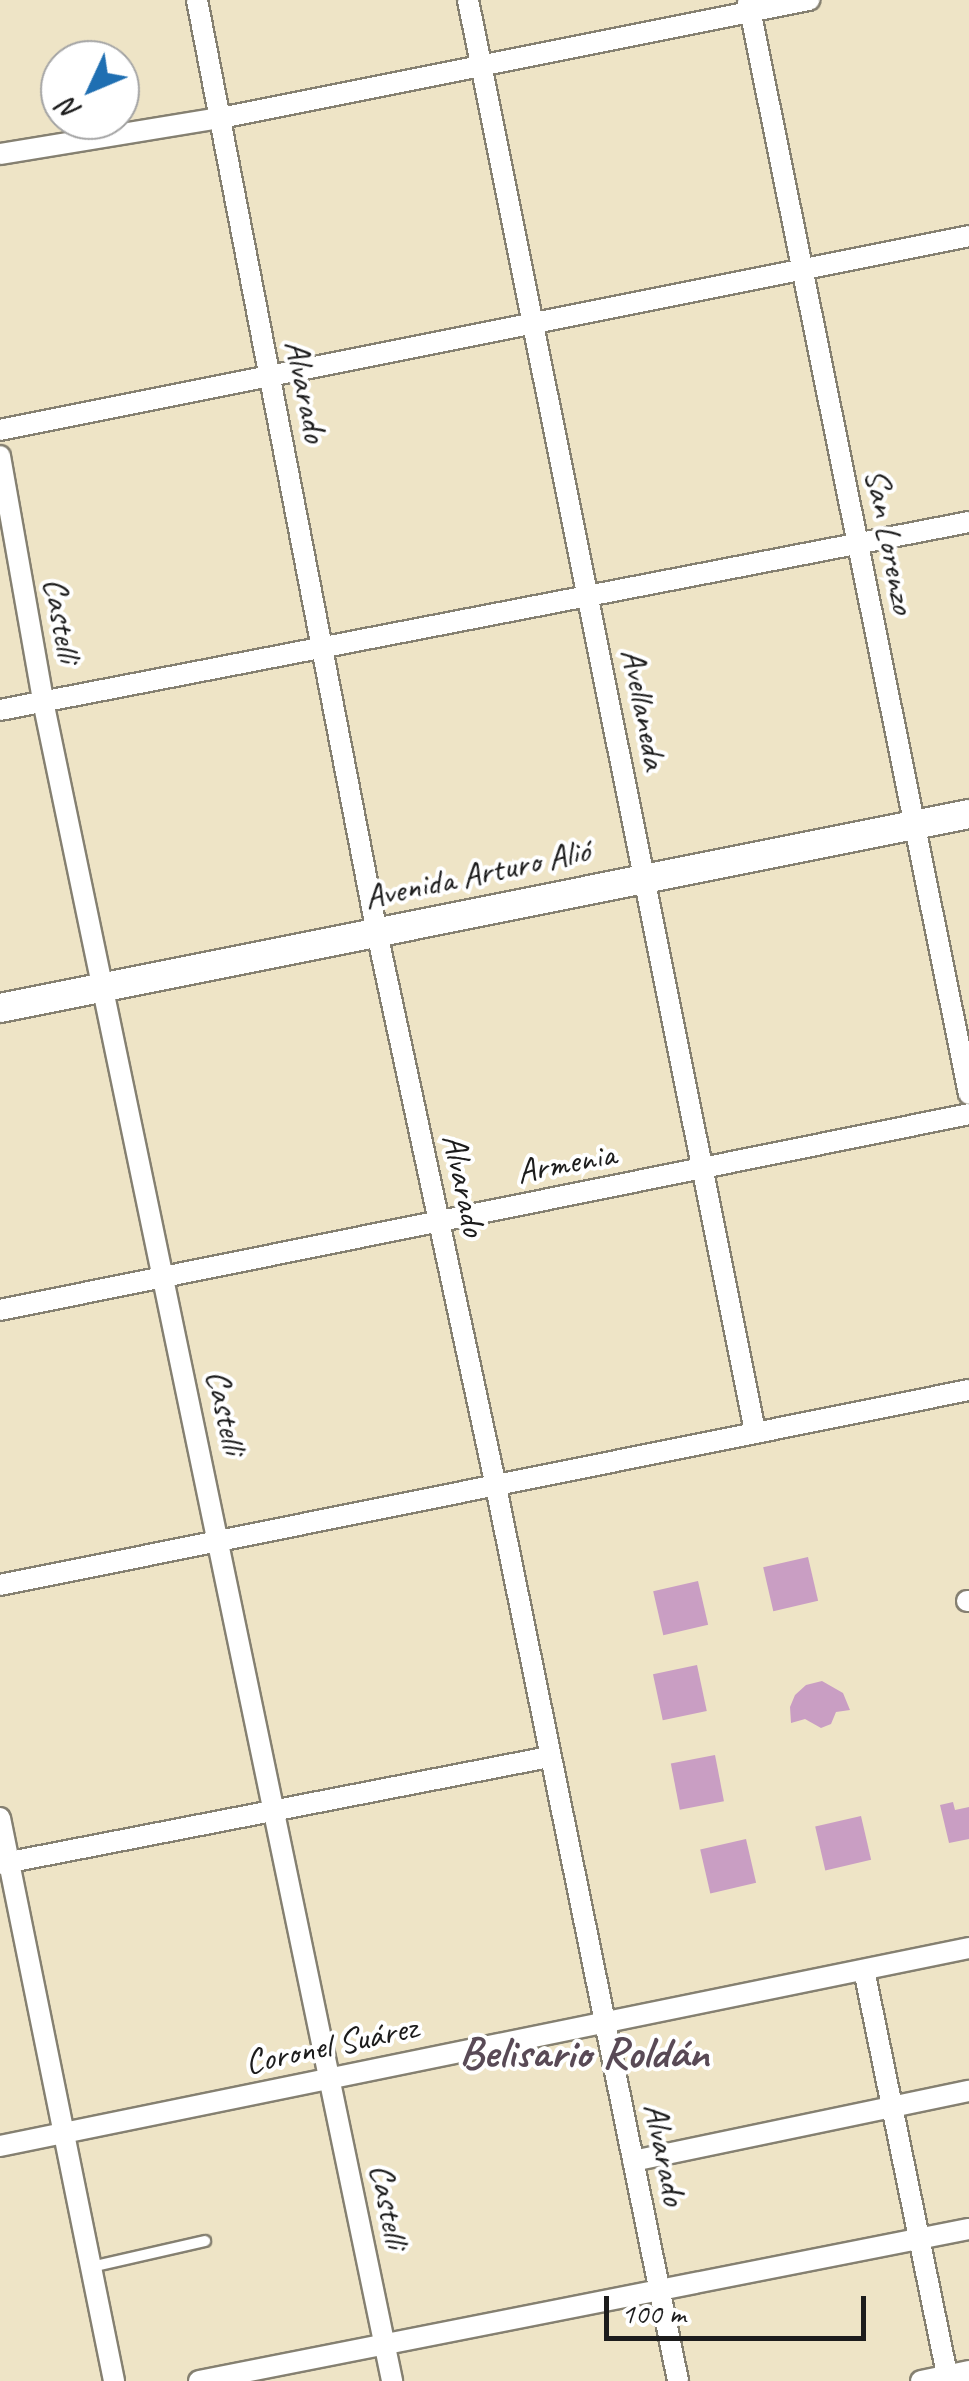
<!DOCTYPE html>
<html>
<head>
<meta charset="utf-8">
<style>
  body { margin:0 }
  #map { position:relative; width:969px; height:2381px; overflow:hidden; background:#eee4c6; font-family:Caveat,sans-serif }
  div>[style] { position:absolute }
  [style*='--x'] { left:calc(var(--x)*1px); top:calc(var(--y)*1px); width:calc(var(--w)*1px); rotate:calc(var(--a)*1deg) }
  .building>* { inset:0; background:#c99ec3; transform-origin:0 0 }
  .roads { filter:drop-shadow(2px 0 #858071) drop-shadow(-2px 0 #858071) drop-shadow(0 2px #858071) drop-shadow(0 -2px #858071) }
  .lane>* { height:10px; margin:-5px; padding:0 5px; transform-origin:5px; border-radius:5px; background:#fff }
  .street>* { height:20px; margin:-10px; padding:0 10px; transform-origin:10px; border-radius:10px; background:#fff }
  .secondary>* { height:28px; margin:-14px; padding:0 14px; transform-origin:14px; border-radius:14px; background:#fff }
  span { translate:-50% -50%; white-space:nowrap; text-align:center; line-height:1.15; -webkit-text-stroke:8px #fff; paint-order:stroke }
  .street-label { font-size:35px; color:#1c1c1c }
  .district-label { font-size:45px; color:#594a56; font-weight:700 }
  .north { position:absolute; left:40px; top:40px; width:100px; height:100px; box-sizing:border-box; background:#fff; border:2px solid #a4a4a4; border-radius:50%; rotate:226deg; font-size:28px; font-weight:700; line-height:40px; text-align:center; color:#1c1c1c }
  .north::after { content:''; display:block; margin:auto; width:35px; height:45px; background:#1f6fb2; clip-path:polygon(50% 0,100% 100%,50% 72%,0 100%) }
  .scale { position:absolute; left:604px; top:2296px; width:262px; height:45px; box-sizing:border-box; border:5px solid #1c1c1c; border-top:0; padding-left:12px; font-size:30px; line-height:35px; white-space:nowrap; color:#1c1c1c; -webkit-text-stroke:8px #fff; paint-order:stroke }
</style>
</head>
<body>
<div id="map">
  <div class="building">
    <i style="left:808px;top:1557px;width:45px;height:46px;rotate:77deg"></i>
    <i style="left:698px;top:1581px;width:45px;height:46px;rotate:77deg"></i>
    <i style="left:697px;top:1665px;width:47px;height:45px;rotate:78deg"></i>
    <i style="clip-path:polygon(822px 1681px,843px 1693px,850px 1710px,836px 1712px,831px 1724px,821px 1728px,805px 1719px,791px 1723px,790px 1707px,795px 1695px,806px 1685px)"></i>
    <i style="left:715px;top:1755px;width:47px;height:45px;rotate:79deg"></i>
    <i style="clip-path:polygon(953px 1802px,955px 1810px,969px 1807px,969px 1839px,949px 1843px,940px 1805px)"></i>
    <i style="left:861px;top:1816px;width:45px;height:47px;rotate:77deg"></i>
    <i style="left:746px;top:1839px;width:45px;height:47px;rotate:77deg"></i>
  </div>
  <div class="roads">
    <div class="lane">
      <i style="--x:91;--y:2267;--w:117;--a:-12.8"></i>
    </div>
    <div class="street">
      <i style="--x:197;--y:0;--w:950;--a:79.08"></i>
      <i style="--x:377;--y:933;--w:562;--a:77.87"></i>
      <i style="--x:495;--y:1482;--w:917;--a:78.49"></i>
      <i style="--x:468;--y:0;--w:1459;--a:78.66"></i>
      <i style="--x:748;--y:0;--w:1116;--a:78.58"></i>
      <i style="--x:0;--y:154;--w:224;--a:-9.3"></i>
      <i style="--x:221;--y:118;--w:600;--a:-11.35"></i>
      <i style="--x:0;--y:430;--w:988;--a:-11.32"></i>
      <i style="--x:0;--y:456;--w:249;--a:80"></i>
      <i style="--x:43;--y:701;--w:1716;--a:78.26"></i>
      <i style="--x:0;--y:710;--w:987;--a:-10.98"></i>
      <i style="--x:0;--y:1310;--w:989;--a:-11.43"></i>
      <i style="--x:0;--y:1585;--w:988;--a:-11.38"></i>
      <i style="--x:967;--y:1601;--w:2;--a:0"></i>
      <i style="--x:0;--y:1818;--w:574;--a:78.55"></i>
      <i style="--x:0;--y:1864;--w:559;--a:-11.03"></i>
      <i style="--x:864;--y:1970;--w:419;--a:78.4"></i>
      <i style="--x:0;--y:2146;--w:989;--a:-11.55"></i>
      <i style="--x:633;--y:2161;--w:343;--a:-11.8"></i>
      <i style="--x:199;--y:2381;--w:785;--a:-11.17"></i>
      <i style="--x:921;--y:2381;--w:49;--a:-11.8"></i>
    </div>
    <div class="secondary">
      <i style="--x:0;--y:1008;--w:988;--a:-11.32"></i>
    </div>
  </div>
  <div class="street-label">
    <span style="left:306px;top:391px;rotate:79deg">Alvarado</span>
    <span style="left:890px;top:541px;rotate:79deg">San Lorenzo</span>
    <span style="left:62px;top:620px;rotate:80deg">Castelli</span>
    <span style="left:644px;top:709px;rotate:79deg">Avellaneda</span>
    <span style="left:477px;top:874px;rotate:-12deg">Avenida Arturo Alió</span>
    <span style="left:566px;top:1163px;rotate:-11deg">Armenia</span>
    <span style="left:464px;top:1185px;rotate:78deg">Alvarado</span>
    <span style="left:226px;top:1412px;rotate:78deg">Castelli</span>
    <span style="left:331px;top:2045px;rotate:-12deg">Coronel Suárez</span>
    <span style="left:665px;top:2154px;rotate:79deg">Alvarado</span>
    <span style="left:389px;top:2206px;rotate:79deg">Castelli</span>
  </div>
  <div class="district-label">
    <span style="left:584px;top:2053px">Belisario Roldán</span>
  </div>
  <div class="north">N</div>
  <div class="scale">100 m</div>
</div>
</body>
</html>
